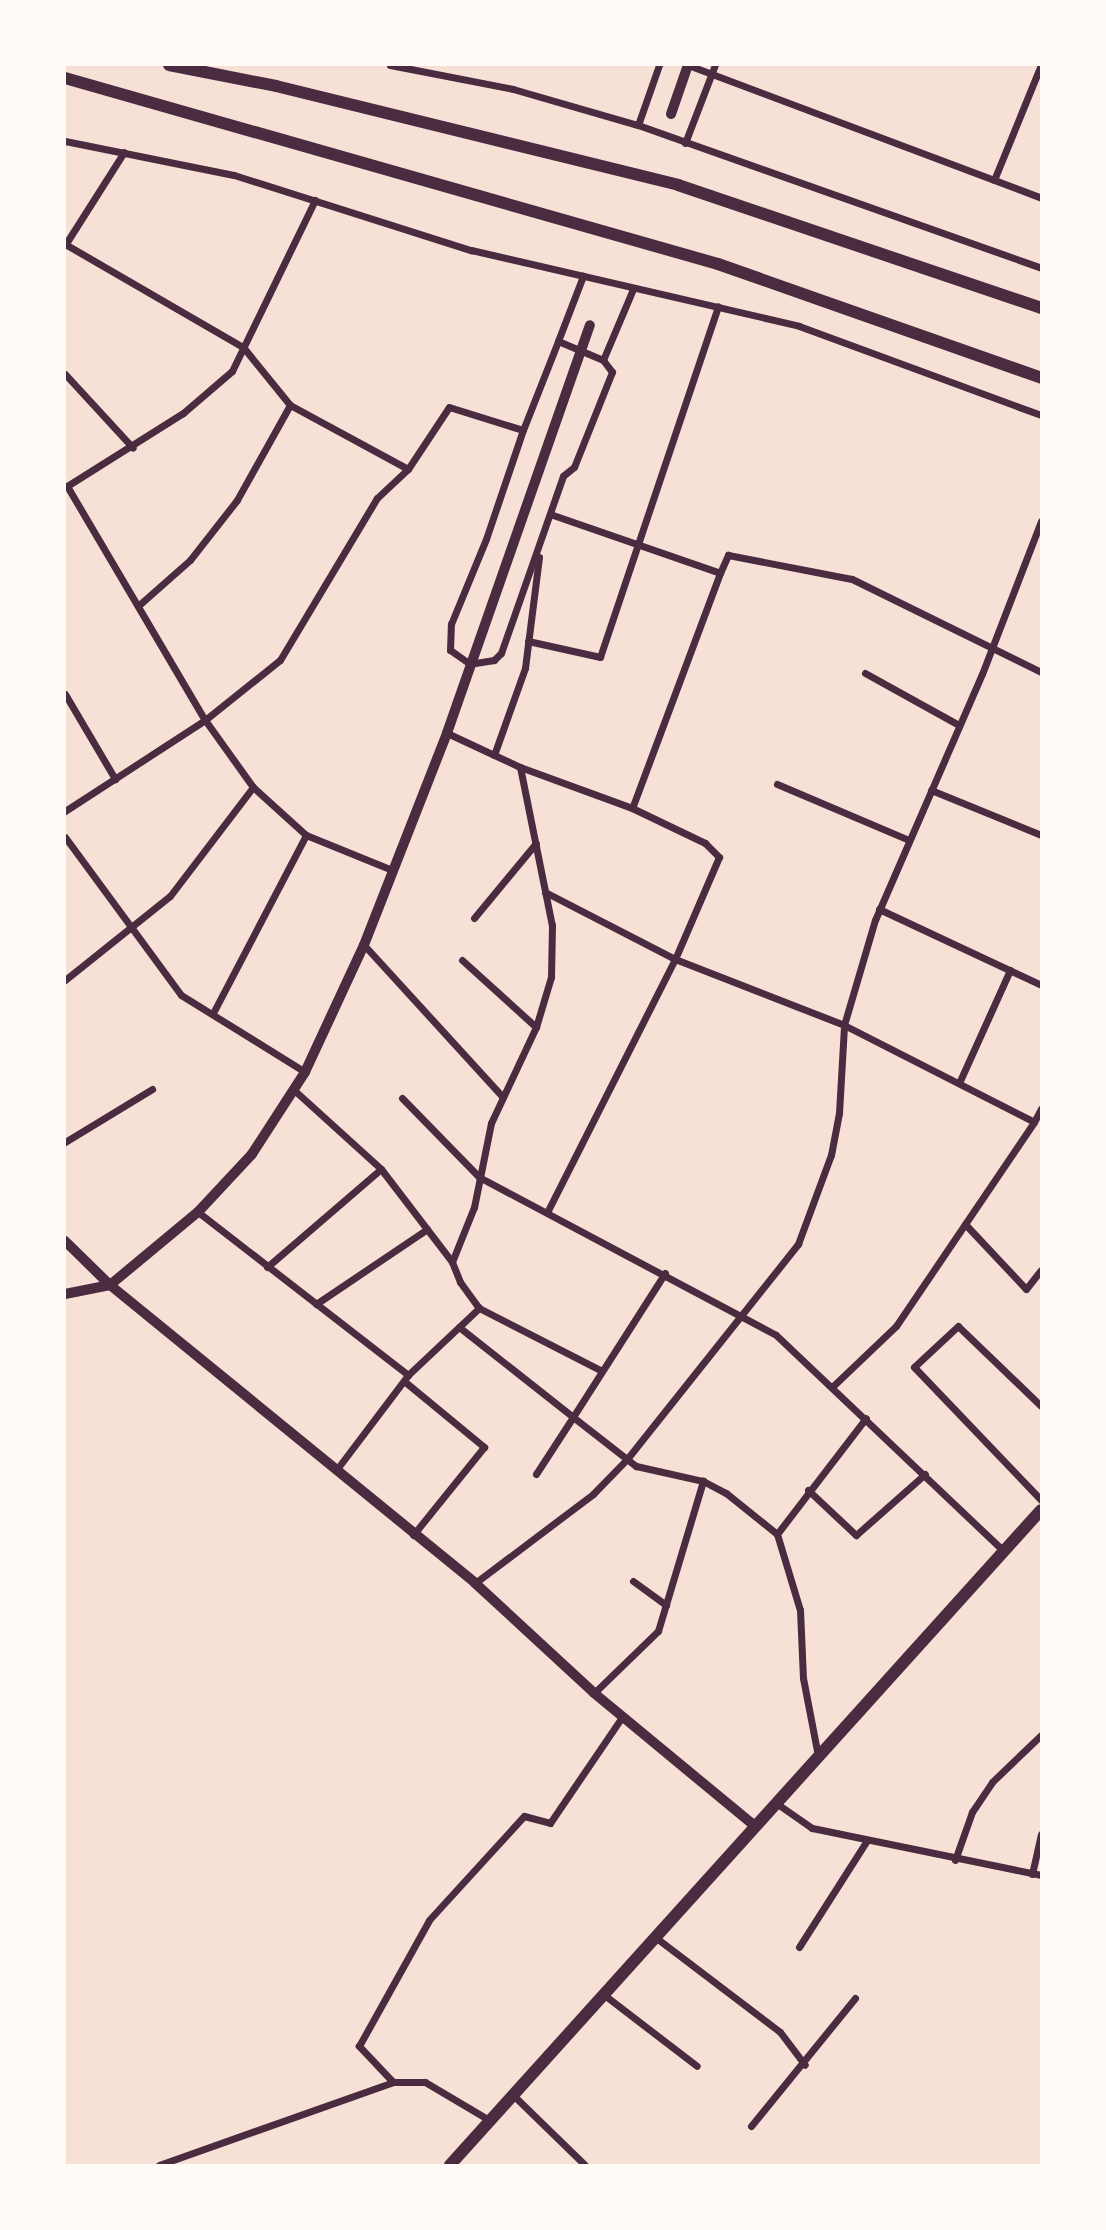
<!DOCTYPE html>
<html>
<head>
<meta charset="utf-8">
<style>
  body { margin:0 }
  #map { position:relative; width:1106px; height:2230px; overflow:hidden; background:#f7e1d7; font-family:"Titillium Web",sans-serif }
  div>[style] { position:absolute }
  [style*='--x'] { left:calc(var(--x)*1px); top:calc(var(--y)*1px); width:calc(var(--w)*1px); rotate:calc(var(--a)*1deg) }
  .minor>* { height:7px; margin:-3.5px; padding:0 3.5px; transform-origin:3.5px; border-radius:3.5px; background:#4a2c40 }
  .tertiary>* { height:10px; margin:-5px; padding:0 5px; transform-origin:5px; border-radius:5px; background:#4a2c40 }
  .secondary>* { height:10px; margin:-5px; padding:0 5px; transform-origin:5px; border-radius:5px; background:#4a2c40 }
  .primary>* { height:12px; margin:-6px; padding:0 6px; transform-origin:6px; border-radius:6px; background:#4a2c40 }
  .trunk>* { height:12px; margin:-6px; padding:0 6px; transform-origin:6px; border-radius:6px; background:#4a2c40 }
  span { translate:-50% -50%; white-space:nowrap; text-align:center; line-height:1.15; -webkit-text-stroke:7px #fffaf5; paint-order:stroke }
  .frame { position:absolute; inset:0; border:66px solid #fffaf5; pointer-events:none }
</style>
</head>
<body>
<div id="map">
  <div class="minor">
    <i style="--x:390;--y:65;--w:125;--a:11"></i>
    <i style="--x:513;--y:89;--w:130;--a:16.1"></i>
    <i style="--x:638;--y:125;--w:428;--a:19.5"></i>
    <i style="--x:688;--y:65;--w:377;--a:20.6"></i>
    <i style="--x:638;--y:125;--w:64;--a:-70.7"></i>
    <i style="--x:65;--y:141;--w:172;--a:11.4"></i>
    <i style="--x:234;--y:175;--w:249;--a:17.6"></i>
    <i style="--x:471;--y:250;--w:337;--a:13"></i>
    <i style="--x:799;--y:326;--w:258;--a:20.2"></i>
    <i style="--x:685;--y:143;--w:84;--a:-69"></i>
    <i style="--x:994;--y:180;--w:124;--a:-67.8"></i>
    <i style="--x:315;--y:200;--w:190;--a:115.9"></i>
    <i style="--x:232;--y:371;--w:65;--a:139.4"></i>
    <i style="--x:183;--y:413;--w:137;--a:147.8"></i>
    <i style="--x:67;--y:486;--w:272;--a:59.5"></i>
    <i style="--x:205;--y:720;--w:82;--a:54.4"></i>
    <i style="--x:253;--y:787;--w:72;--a:42.2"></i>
    <i style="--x:306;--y:835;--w:93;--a:22.1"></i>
    <i style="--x:65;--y:244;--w:206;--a:30.1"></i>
    <i style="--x:243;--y:347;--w:75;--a:51"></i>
    <i style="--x:290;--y:405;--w:109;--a:119.2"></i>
    <i style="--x:237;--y:500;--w:76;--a:128.1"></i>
    <i style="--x:190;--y:560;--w:69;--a:138.5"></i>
    <i style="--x:65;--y:245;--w:110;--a:-57.6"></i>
    <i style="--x:558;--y:341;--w:49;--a:22.9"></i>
    <i style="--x:603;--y:360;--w:15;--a:53"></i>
    <i style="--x:612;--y:372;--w:102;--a:111.8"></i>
    <i style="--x:574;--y:467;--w:14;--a:141"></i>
    <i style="--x:563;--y:476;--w:188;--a:109.3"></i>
    <i style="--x:501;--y:653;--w:10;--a:135"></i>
    <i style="--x:494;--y:660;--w:24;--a:171"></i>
    <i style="--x:470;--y:664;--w:24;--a:-145"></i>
    <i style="--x:450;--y:650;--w:26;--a:-88"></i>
    <i style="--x:451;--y:624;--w:92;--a:-67.6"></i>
    <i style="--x:486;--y:539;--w:115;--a:-71.3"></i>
    <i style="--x:523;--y:430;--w:96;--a:-68.5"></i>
    <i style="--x:558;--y:341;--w:70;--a:-69"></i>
    <i style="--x:603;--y:360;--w:77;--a:-67.1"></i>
    <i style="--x:65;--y:374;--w:100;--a:47.4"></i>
    <i style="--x:290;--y:405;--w:134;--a:28.5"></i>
    <i style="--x:550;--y:514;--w:180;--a:19.1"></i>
    <i style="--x:720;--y:573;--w:251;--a:110.5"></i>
    <i style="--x:720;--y:573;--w:20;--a:-66"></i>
    <i style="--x:728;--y:555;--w:126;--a:11"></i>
    <i style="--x:852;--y:579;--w:211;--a:26.2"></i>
    <i style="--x:528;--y:641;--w:74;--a:12.5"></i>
    <i style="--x:600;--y:657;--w:370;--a:-71.4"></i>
    <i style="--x:865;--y:673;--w:107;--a:29"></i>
    <i style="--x:65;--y:694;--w:99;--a:59.5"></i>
    <i style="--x:447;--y:733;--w:81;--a:25"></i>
    <i style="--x:520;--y:767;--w:119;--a:20.1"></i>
    <i style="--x:632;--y:808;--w:81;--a:25.6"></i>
    <i style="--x:705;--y:843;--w:20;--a:45"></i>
    <i style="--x:719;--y:857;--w:111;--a:113.3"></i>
    <i style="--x:675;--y:959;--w:284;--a:116.8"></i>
    <i style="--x:494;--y:755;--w:92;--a:-70.4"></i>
    <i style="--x:525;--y:668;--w:112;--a:-82.8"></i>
    <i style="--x:520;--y:767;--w:161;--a:78.6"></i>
    <i style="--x:552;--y:925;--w:52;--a:91.1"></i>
    <i style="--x:551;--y:977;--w:52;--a:106.7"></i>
    <i style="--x:536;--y:1027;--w:106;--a:115.1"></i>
    <i style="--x:491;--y:1123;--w:86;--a:101.4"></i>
    <i style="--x:474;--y:1207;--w:59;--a:111.8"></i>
    <i style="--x:452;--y:1262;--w:22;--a:68"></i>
    <i style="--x:460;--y:1282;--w:32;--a:54"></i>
    <i style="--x:479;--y:1308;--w:138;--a:27.1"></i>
    <i style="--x:777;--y:784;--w:143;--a:23"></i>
    <i style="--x:931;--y:790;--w:119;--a:22.2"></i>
    <i style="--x:65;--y:811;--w:167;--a:-33"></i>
    <i style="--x:205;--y:720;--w:96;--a:-38.7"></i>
    <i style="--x:280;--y:660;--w:189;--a:-59.1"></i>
    <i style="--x:377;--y:498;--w:42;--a:-43.1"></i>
    <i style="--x:408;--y:469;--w:74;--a:-56.5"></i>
    <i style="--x:449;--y:407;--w:77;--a:17.3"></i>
    <i style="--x:65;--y:837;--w:196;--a:53.7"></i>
    <i style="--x:181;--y:995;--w:146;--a:31.8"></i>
    <i style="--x:545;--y:892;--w:146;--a:27.3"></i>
    <i style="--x:675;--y:959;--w:181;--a:21.3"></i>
    <i style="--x:844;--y:1025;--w:213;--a:27"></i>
    <i style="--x:1034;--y:1122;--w:15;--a:-62"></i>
    <i style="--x:879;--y:909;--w:179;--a:25.1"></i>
    <i style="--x:474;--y:918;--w:97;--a:-50.4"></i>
    <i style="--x:364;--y:945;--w:205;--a:47.6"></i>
    <i style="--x:462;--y:960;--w:100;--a:42.2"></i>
    <i style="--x:65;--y:980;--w:134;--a:-38.7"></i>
    <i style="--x:170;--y:896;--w:137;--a:-52.7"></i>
    <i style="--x:213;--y:1013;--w:201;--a:-62.4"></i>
    <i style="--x:959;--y:1083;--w:124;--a:-65.7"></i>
    <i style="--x:294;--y:1090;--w:118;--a:42.2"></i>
    <i style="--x:381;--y:1169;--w:117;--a:52.6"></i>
    <i style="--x:402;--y:1098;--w:110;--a:45.7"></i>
    <i style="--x:479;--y:1177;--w:336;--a:28"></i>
    <i style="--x:776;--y:1335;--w:314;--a:43.5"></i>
    <i style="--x:65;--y:1142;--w:102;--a:-31.3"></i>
    <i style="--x:198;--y:1212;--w:266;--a:37.8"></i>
    <i style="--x:965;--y:1224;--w:89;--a:46.8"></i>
    <i style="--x:1026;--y:1289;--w:24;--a:-52"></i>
    <i style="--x:267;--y:1267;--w:150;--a:-40.7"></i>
    <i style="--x:665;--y:1273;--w:171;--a:122.6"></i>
    <i style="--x:573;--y:1417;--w:80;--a:37.9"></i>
    <i style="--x:636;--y:1466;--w:69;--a:12.6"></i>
    <i style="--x:703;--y:1481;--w:26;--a:28"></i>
    <i style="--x:726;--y:1493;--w:65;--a:38.8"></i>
    <i style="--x:777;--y:1534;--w:146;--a:-52.5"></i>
    <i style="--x:316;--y:1304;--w:134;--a:-34"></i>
    <i style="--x:459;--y:1327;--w:145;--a:38.3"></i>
    <i style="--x:573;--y:1417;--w:68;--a:123"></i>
    <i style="--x:404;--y:1381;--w:104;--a:39.5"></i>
    <i style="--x:484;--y:1447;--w:113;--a:128.9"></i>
    <i style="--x:832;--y:1387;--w:88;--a:-43.6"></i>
    <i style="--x:896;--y:1326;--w:246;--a:-55.9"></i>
    <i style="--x:1041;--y:1406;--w:115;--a:-136.1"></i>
    <i style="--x:958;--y:1326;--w:60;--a:137"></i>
    <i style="--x:914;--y:1367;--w:184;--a:46.3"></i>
    <i style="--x:337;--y:1469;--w:118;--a:-52.9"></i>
    <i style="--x:408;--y:1375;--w:98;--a:-43.3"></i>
    <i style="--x:808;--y:1490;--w:66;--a:43.2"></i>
    <i style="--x:856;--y:1535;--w:92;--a:-41.5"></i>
    <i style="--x:777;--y:1534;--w:79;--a:73.2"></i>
    <i style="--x:800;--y:1610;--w:68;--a:87.5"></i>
    <i style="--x:803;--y:1678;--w:79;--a:79.1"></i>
    <i style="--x:633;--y:1581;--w:41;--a:36"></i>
    <i style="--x:475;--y:1583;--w:148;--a:-37"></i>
    <i style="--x:593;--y:1494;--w:49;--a:-45.8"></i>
    <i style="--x:627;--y:1459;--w:275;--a:-51.5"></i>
    <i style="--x:798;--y:1244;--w:95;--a:-69.7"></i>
    <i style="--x:831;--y:1155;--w:43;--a:-79.2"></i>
    <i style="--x:839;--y:1113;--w:88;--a:-86.7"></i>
    <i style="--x:844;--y:1025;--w:109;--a:-73.6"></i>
    <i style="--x:875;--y:920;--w:268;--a:-66.5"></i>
    <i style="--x:982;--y:674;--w:164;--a:-68.9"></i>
    <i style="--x:594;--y:1693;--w:89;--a:-44.1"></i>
    <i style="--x:658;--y:1631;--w:157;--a:-73.3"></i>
    <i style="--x:776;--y:1803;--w:44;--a:34.8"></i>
    <i style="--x:812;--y:1828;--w:234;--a:11.6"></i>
    <i style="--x:955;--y:1860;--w:51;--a:-70.5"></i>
    <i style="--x:972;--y:1812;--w:36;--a:-56"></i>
    <i style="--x:992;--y:1782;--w:68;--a:-43.8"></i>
    <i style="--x:1032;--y:1874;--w:41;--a:-77.3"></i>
    <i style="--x:655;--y:1937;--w:157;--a:37.2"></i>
    <i style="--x:780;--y:2032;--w:41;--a:52.9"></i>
    <i style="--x:799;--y:1947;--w:125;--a:-57.5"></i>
    <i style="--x:603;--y:1994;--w:118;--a:37.5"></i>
    <i style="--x:393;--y:2082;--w:50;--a:-133.4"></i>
    <i style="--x:359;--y:2046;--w:144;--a:-60.9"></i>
    <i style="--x:429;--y:1920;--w:141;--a:-47.6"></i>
    <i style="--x:524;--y:1816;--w:27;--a:15"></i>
    <i style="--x:550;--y:1823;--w:128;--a:-55.8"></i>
    <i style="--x:513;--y:2095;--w:100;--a:44.2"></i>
    <i style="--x:751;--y:2126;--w:165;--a:-50.9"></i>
    <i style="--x:159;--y:2165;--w:248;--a:-19.5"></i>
    <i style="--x:393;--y:2082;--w:32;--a:0"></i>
    <i style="--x:425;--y:2082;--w:77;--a:30.6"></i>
  </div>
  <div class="tertiary">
    <i style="--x:671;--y:114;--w:52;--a:-70.9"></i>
    <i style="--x:65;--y:1294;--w:46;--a:-11.3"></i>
    <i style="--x:110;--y:1285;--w:114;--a:-39.7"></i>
    <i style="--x:198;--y:1212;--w:79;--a:-47"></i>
    <i style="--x:252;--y:1154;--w:98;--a:-57.1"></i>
    <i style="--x:305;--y:1072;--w:140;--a:-65.1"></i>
    <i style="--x:364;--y:945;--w:228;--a:-68.6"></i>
    <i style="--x:447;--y:733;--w:432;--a:-70.7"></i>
  </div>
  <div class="secondary">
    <i style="--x:65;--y:1241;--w:63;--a:44.4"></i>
    <i style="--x:110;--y:1285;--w:471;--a:39.2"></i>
    <i style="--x:475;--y:1583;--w:162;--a:42.7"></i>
    <i style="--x:594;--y:1693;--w:209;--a:39.6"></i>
  </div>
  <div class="primary">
    <i style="--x:450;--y:2165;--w:882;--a:-47.94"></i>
  </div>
  <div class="trunk">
    <i style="--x:169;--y:65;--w:109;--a:11.1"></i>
    <i style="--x:276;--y:86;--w:414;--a:13.8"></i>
    <i style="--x:678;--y:185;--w:383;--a:18.7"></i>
    <i style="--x:65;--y:78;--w:679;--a:15.9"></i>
    <i style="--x:718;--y:264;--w:343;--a:19.4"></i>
  </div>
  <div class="frame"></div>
</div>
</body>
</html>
